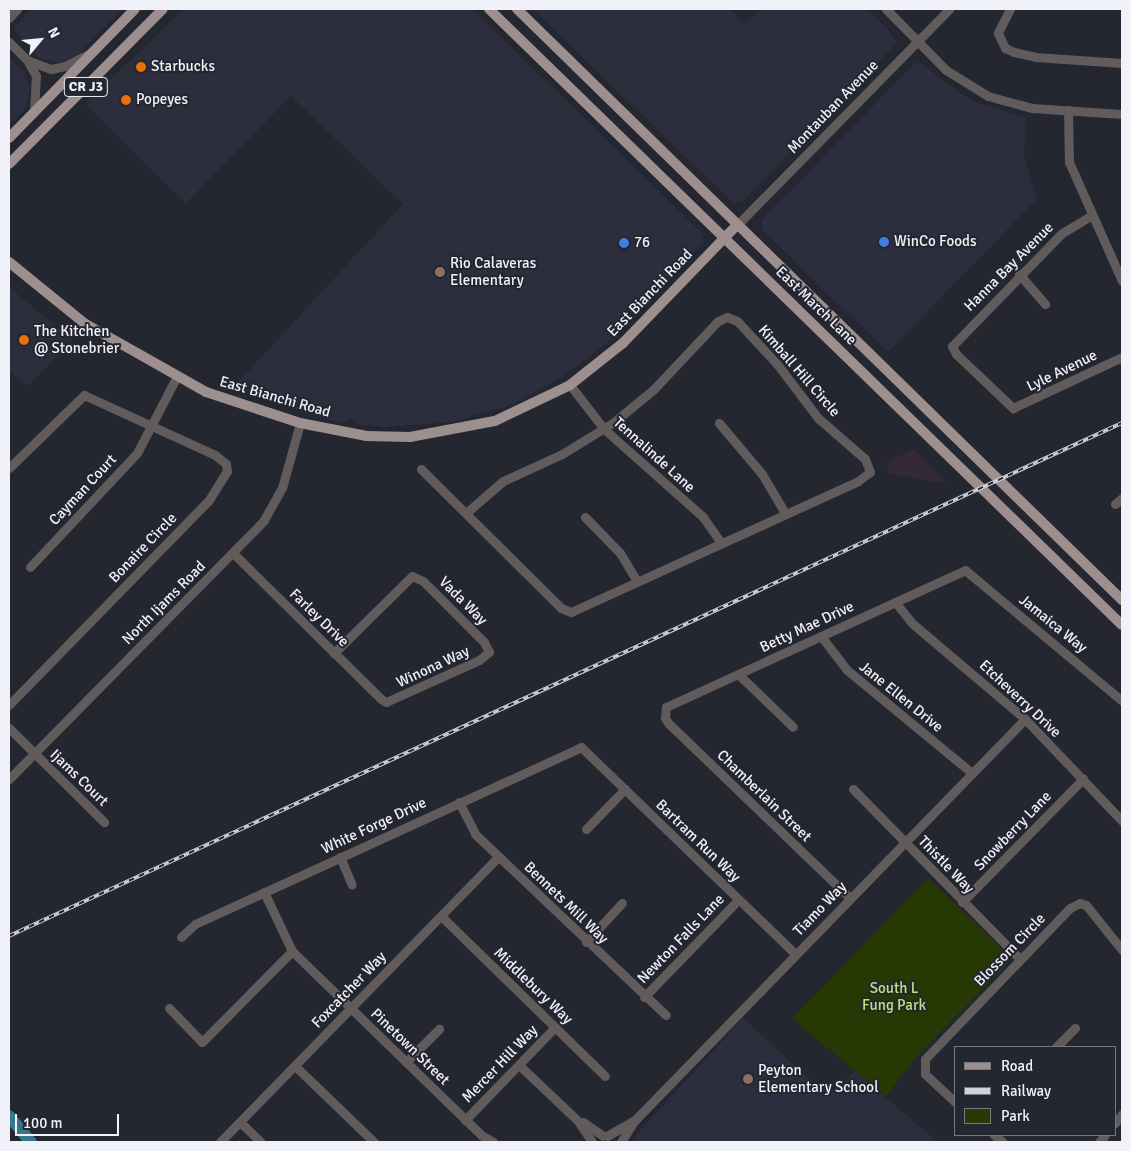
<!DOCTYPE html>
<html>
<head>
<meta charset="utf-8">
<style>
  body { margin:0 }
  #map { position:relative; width:1131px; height:1151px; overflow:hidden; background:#242630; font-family:Signika,sans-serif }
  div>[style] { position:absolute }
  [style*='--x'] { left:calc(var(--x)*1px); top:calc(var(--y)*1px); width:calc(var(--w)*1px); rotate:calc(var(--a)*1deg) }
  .built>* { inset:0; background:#2c2e3e }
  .industrial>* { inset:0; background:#342938 }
  .green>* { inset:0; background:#263904 }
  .river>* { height:12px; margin:-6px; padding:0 6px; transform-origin:6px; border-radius:6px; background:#34768b }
  .minor>* { height:9px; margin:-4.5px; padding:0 4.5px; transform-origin:4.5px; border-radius:4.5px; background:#625b5b }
  .major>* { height:10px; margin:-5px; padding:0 5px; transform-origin:5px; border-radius:5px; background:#9d8f8e }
  .rail>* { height:4px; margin-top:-2px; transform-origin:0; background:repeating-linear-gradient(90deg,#242630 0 5.5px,#d2d3dc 0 11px); box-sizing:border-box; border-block:1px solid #d2d3dc }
  .dots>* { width:14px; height:14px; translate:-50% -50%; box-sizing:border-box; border:2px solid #242630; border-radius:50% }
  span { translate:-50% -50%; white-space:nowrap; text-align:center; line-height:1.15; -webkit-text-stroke:4px #242630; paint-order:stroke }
  .shield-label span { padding:1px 4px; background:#242630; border:1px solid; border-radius:4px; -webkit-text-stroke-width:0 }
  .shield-label { font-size:14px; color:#f0f1f9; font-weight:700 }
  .poi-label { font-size:15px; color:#f0f1f9 }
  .left { translate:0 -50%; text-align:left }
  .street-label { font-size:15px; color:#f0f1f9 }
  .park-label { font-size:15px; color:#b7e875 }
  .frame { position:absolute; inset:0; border:10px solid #f0f1f9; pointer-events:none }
  .legend { position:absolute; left:954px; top:1046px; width:162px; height:90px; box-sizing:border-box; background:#242630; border:1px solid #767780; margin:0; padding:6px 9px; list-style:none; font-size:15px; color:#f0f1f9 }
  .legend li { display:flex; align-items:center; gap:10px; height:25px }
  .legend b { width:25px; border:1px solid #767780 }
  .north { position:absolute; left:15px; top:15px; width:50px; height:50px; -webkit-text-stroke:4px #242630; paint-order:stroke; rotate:62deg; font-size:14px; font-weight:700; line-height:20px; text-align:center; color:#f0f1f9 }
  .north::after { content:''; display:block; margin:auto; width:18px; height:22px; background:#f0f1f9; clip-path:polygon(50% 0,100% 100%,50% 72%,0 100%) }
  .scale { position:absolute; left:15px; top:1114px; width:104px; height:22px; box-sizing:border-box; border:2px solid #f0f1f9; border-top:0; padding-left:6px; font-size:15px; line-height:18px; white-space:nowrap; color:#f0f1f9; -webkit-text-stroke:4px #242630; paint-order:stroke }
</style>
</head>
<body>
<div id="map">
  <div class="built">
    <i style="clip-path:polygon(31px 9px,123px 9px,76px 56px,60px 63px,39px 58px,13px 29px)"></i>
    <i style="clip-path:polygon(184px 9px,472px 9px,703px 234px,703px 243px,609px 341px,564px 376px,513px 404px,453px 422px,385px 427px,359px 425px,352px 419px,343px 423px,325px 419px,232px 389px,403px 204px,291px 96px,186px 203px,85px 104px)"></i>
    <i style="clip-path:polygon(533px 9px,730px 9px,745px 24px,760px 9px,868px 9px,898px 42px,741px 203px,733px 203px)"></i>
    <i style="clip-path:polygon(9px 57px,24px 71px,30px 90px,26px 107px,9px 125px)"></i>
    <i style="clip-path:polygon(917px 61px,972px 101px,1026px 118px,1024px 156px,1037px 199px,888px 352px,762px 229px,762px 220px)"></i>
    <i style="clip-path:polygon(9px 287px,73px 340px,28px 386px,9px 370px)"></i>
    <i style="clip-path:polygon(743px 1018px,820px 1089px,827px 1092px,837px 1088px,855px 1071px,938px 1142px,630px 1142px)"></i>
  </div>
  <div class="industrial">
    <i style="clip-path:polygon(915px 449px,947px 484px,888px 473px,887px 461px)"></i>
  </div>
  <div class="green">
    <i style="clip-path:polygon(928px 878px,1005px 952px,1005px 966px,917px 1056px,886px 1096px,792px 1019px)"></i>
  </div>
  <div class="river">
    <i style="--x:9;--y:1116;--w:34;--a:50"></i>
  </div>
  <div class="minor">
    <i style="--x:886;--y:9;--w:86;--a:45.5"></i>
    <i style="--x:946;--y:70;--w:49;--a:31.8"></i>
    <i style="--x:988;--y:96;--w:46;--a:15.3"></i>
    <i style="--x:1032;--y:108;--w:90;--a:3.8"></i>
    <i style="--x:1010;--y:9;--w:27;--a:117"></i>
    <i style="--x:998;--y:33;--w:17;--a:65"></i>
    <i style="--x:1005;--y:48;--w:10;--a:24"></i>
    <i style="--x:1014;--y:52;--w:22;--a:13"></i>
    <i style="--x:1035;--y:57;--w:87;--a:3.9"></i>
    <i style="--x:9;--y:18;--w:12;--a:-48"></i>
    <i style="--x:9;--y:42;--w:25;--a:45"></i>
    <i style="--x:1068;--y:110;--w:52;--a:88.9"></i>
    <i style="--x:1069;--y:162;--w:130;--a:66"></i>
    <i style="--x:34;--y:112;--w:36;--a:-87"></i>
    <i style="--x:36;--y:76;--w:18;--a:-119"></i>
    <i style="--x:27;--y:60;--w:26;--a:21"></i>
    <i style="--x:51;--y:69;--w:14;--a:-12"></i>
    <i style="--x:65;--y:66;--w:28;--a:-27"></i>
    <i style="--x:1092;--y:215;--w:35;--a:149"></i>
    <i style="--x:1062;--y:233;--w:158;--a:134.2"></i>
    <i style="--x:952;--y:346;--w:9;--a:63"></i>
    <i style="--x:956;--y:354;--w:79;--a:43.5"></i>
    <i style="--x:1013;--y:408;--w:120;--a:-25.1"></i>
    <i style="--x:737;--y:225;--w:303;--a:-45.5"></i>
    <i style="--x:1019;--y:274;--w:40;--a:49"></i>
    <i style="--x:570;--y:385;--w:56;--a:52.3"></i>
    <i style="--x:604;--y:429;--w:132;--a:41.6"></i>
    <i style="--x:703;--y:517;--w:32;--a:55"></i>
    <i style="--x:719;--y:423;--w:67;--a:49.9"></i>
    <i style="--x:762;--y:474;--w:45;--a:59.5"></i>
    <i style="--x:9;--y:468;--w:105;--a:-44.2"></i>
    <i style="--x:84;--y:395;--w:144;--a:24.6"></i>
    <i style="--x:215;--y:455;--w:14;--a:39"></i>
    <i style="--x:226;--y:464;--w:7;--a:82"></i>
    <i style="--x:227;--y:471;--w:36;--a:122"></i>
    <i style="--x:208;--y:501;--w:285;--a:134.3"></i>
    <i style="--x:421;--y:469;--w:197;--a:44.8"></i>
    <i style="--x:561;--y:608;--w:11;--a:22"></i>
    <i style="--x:571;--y:612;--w:315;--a:-24.5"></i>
    <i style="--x:858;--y:481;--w:15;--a:-37"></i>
    <i style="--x:870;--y:472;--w:14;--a:-111"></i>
    <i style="--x:865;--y:459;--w:62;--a:-138.9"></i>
    <i style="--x:818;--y:418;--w:68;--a:-127.2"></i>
    <i style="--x:777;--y:364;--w:59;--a:-132.9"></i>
    <i style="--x:737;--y:321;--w:11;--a:-158"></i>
    <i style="--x:727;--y:317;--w:10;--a:156"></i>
    <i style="--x:718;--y:321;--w:93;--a:133.3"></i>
    <i style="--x:654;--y:389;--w:52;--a:140.5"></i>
    <i style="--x:614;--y:422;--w:61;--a:148.4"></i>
    <i style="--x:562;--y:454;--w:65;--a:155.4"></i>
    <i style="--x:503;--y:481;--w:49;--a:139.1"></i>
    <i style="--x:1115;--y:504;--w:9;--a:-41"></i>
    <i style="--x:585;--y:517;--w:50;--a:45.8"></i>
    <i style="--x:620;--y:553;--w:33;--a:59"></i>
    <i style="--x:233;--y:553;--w:208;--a:44.6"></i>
    <i style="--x:381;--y:699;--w:6;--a:31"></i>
    <i style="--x:386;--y:702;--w:102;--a:-24.3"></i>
    <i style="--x:479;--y:660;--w:13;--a:-39"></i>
    <i style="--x:489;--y:652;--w:11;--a:-117"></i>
    <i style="--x:484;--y:642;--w:86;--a:-135"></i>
    <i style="--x:423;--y:581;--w:12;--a:-156"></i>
    <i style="--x:412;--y:576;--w:110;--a:135.4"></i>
    <i style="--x:30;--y:567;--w:156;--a:-46.8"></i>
    <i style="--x:137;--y:453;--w:85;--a:-62.5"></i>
    <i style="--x:895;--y:602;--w:28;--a:51"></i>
    <i style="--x:913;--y:624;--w:147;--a:40.3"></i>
    <i style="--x:1025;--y:719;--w:141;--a:46.4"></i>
    <i style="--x:821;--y:636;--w:43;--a:52.6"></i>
    <i style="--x:847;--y:670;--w:162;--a:39.5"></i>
    <i style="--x:738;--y:674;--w:76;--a:43.9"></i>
    <i style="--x:9;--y:728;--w:134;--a:44.7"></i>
    <i style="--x:9;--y:779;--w:363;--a:-45.4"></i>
    <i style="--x:264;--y:520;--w:37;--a:-61"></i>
    <i style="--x:282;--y:488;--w:67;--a:-74.5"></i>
    <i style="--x:853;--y:789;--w:238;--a:45.5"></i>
    <i style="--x:459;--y:802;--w:36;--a:63"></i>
    <i style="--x:475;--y:834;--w:263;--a:43.5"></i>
    <i style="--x:586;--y:829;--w:56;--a:-45.7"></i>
    <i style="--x:340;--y:857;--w:30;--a:67"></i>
    <i style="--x:264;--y:892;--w:65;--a:64.6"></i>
    <i style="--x:292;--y:951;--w:264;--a:44.2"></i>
    <i style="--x:481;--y:1135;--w:14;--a:30"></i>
    <i style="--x:850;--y:898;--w:251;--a:-136.1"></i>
    <i style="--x:669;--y:724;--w:7;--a:-124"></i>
    <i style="--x:665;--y:718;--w:11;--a:-85"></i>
    <i style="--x:666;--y:707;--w:329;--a:-24.6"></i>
    <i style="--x:965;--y:570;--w:204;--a:39.8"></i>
    <i style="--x:962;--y:902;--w:173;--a:-45.5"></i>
    <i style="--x:441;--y:916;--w:229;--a:44.3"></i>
    <i style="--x:181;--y:937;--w:19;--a:-43"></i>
    <i style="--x:195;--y:924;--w:425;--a:-24.6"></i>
    <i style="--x:581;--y:747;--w:298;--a:44"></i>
    <i style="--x:586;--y:942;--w:53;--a:-47.3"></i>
    <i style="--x:644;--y:997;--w:135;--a:-45.9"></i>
    <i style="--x:169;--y:1008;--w:47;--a:45.9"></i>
    <i style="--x:202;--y:1042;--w:128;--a:-45.3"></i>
    <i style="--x:1056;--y:1047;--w:27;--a:-45"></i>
    <i style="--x:406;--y:1062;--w:47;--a:-45"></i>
    <i style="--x:519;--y:1065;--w:81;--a:43.5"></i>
    <i style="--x:578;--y:1121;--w:25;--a:56"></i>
    <i style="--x:295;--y:1066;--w:110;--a:43.9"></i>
    <i style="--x:955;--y:1102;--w:41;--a:-137"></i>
    <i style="--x:925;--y:1074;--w:15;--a:-90"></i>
    <i style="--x:925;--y:1059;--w:209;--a:-46.2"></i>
    <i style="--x:1070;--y:908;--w:11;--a:-27"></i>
    <i style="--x:1080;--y:903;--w:6;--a:18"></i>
    <i style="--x:1086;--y:905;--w:58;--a:51.3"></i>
    <i style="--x:465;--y:1120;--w:129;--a:-45.9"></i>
    <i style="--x:240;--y:1122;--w:29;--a:44"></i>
    <i style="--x:583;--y:1122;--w:24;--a:35"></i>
    <i style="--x:1115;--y:1123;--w:11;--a:-52"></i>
    <i style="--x:994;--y:1135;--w:11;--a:38"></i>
    <i style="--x:607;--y:1136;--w:34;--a:-30"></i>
    <i style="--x:636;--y:1119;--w:558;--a:-45.8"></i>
    <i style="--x:220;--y:1142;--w:398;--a:-45.7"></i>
    <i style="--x:621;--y:1142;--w:26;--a:-58"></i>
    <i style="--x:1099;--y:1142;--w:9;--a:-49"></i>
  </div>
  <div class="major">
    <i style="--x:489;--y:9;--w:883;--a:44.22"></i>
    <i style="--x:517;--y:9;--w:846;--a:44.33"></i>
    <i style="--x:9;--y:138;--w:180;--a:-45.7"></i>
    <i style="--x:9;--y:164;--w:218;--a:-45.2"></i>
    <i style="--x:9;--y:262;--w:97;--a:39.1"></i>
    <i style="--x:84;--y:323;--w:140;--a:29.5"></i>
    <i style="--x:206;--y:392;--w:99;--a:18.3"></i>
    <i style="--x:300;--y:423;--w:68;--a:11"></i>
    <i style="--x:367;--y:436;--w:43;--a:1.3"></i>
    <i style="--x:410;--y:437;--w:86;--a:-10.7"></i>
    <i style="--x:495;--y:421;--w:83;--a:-25.6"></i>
    <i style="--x:570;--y:385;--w:68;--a:-38.4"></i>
    <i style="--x:623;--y:343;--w:164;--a:-46"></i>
  </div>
  <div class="rail">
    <i style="--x:9;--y:936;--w:1226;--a:-24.75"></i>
  </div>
  <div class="dots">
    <i style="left:141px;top:67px;background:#e8710a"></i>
    <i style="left:126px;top:100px;background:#e8710a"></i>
    <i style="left:884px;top:242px;background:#3f7fe0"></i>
    <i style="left:624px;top:243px;background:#3f7fe0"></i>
    <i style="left:440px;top:272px;background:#8d6e63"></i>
    <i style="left:24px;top:340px;background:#e8710a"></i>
    <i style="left:748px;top:1079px;background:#8d6e63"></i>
  </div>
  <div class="shield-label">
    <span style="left:86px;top:87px">CR J3</span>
  </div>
  <div class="poi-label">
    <span class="left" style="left:151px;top:67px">Starbucks</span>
    <span class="left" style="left:136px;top:100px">Popeyes</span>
    <span class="left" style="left:894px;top:242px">WinCo Foods</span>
    <span class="left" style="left:634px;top:243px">76</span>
    <span class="left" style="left:450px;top:272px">Rio Calaveras<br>Elementary</span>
    <span class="left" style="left:34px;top:340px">The Kitchen<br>@ Stonebrier</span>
    <span class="left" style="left:758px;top:1079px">Peyton<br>Elementary School</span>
  </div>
  <div class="street-label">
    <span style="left:833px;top:107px;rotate:-46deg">Montauban Avenue</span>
    <span style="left:1009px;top:267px;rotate:-45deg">Hanna Bay Avenue</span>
    <span style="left:650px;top:293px;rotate:-46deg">East Bianchi Road</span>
    <span style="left:816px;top:306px;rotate:44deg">East March Lane</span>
    <span style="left:799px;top:371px;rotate:49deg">Kimball Hill Circle</span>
    <span style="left:1062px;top:371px;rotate:-26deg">Lyle Avenue</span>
    <span style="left:275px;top:397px;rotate:16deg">East Bianchi Road</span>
    <span style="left:654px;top:455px;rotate:42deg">Tennalinde Lane</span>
    <span style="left:83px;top:490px;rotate:-47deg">Cayman Court</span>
    <span style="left:143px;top:548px;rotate:-46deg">Bonaire Circle</span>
    <span style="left:463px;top:601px;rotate:45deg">Vada Way</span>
    <span style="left:164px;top:603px;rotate:-45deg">North Ijams Road</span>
    <span style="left:319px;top:618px;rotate:44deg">Farley Drive</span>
    <span style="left:1053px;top:624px;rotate:39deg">Jamaica Way</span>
    <span style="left:807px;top:627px;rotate:-25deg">Betty Mae Drive</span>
    <span style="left:433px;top:667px;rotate:-25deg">Winona Way</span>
    <span style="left:901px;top:697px;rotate:39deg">Jane Ellen Drive</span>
    <span style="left:1020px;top:699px;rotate:43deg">Etcheverry Drive</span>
    <span style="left:79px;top:778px;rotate:44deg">Ijams Court</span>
    <span style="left:764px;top:796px;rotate:44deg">Chamberlain Street</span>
    <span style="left:374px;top:826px;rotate:-25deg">White Forge Drive</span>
    <span style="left:1013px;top:831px;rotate:-46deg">Snowberry Lane</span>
    <span style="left:698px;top:841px;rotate:44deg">Bartram Run Way</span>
    <span style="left:946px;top:865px;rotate:46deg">Thistle Way</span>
    <span style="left:566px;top:903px;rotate:44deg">Bennets Mill Way</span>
    <span style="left:820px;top:909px;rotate:-46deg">Tiamo Way</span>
    <span style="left:681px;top:939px;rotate:-46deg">Newton Falls Lane</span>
    <span style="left:1010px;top:950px;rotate:-46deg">Blossom Circle</span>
    <span style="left:533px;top:986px;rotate:44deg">Middlebury Way</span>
    <span style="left:349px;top:990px;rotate:-46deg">Foxcatcher Way</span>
    <span style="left:410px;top:1047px;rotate:44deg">Pinetown Street</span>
    <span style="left:500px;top:1064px;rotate:-46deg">Mercer Hill Way</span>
  </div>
  <div class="park-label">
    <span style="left:894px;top:997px">South L<br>Fung Park</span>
  </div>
  <div class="frame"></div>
  <ul class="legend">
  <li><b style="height:6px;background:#9d8f8e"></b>Road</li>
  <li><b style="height:6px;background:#d2d3dc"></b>Railway</li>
  <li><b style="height:14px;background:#263904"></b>Park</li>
  </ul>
  <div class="north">N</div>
  <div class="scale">100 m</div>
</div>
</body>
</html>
